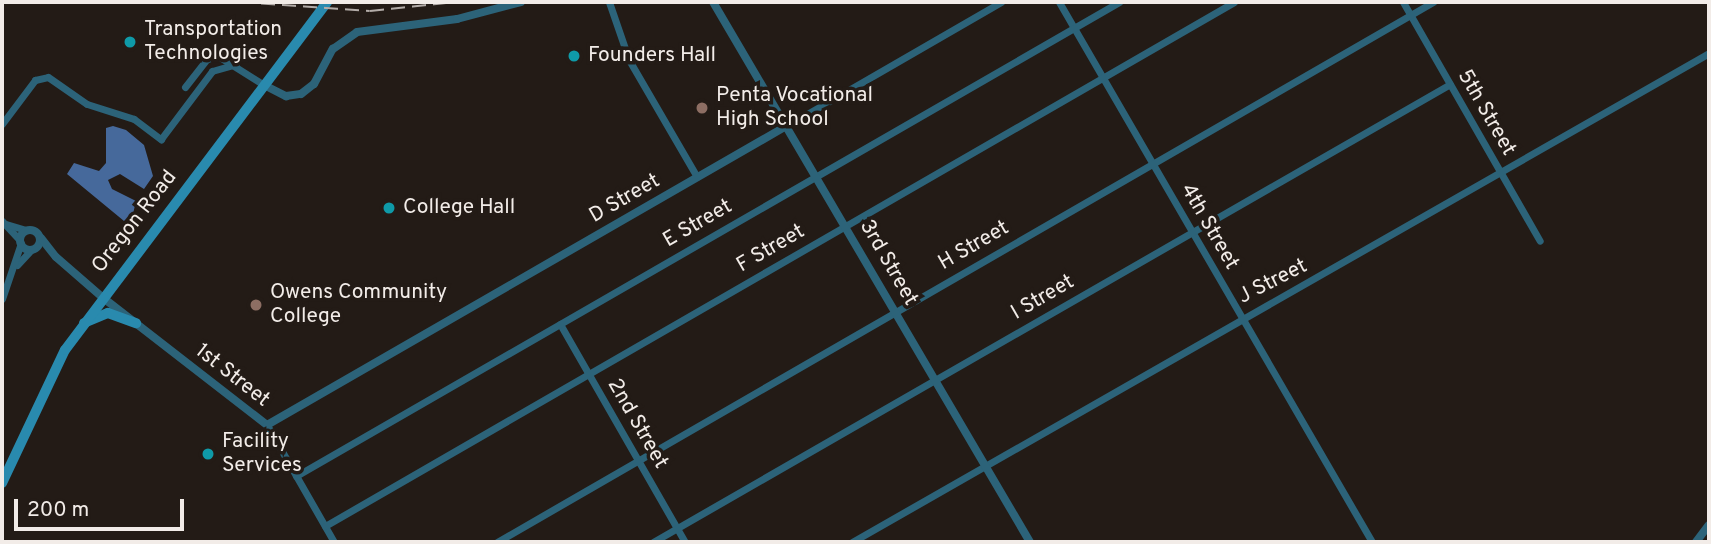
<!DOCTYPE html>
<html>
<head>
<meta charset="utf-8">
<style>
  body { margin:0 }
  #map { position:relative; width:1711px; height:544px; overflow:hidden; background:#231b16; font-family:Overpass,sans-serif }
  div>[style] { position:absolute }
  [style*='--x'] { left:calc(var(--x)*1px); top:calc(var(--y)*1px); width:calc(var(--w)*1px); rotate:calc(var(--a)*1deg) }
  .water>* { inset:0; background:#46699b }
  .minor>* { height:7px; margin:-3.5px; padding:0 3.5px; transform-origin:3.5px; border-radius:3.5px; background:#2c6379 }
  .tertiary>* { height:8px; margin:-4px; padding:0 4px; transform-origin:4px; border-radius:4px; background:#2c6379 }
  .tertiary>.ring { margin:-4px; padding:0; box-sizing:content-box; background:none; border:8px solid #2c6379; border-radius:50% }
  .secondary>* { height:10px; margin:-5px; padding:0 5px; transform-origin:5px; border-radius:5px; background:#298aae }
  .rail>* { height:2px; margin-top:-1px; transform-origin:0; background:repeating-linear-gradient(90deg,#b3aca8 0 14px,transparent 0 21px) }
  .dots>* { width:19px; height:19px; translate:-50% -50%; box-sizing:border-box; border:4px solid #231b16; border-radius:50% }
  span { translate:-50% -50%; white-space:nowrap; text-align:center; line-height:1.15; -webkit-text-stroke:7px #231b16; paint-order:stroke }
  .poi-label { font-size:21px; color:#f2ece8 }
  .left { translate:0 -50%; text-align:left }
  .street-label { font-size:21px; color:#f2ece8 }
  .frame { position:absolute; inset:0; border:4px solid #f2ece8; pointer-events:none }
  .scale { position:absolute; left:14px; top:499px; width:170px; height:32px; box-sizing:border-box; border:4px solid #f2ece8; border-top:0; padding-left:9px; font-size:21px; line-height:24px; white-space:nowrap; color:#f2ece8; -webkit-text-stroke:5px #231b16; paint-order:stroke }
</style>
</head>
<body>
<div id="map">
  <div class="water">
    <i style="clip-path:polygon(113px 126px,126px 130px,144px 145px,153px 176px,144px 189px,120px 174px,108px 180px,112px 189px,136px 201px,133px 214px,124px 221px,67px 174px,74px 163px,99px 171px,106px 163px,106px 128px)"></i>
  </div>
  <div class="minor">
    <i style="--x:609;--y:2;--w:61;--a:71"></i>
    <i style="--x:629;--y:60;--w:135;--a:59.8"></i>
    <i style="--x:1059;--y:2;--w:624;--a:59.9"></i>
    <i style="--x:1403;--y:2;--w:275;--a:60.2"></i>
    <i style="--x:185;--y:87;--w:36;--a:-52"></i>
    <i style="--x:207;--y:59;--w:11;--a:-15"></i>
    <i style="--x:218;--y:56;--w:54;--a:32.2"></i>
    <i style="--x:2;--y:124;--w:55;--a:-53.1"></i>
    <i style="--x:35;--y:80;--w:13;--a:-13"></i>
    <i style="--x:48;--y:77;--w:47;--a:34.7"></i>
    <i style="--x:87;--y:104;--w:49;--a:17.7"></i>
    <i style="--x:134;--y:119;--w:34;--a:37"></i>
    <i style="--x:161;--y:139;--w:85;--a:-53.1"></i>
    <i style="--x:212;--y:71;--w:25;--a:-16"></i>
    <i style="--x:788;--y:125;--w:246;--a:-30"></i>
    <i style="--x:2;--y:221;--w:26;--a:47"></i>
    <i style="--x:6;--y:224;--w:21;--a:17"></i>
    <i style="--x:17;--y:265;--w:21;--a:-47"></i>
    <i style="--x:2;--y:299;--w:59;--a:-71.3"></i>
    <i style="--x:560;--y:324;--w:251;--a:60.2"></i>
    <i style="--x:267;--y:425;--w:135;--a:60.2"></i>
    <i style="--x:296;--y:476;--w:950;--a:-29.94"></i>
    <i style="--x:325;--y:526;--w:1049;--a:-29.96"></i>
    <i style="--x:497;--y:542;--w:1081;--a:-29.98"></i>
    <i style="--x:653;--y:542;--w:919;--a:-29.88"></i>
    <i style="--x:852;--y:542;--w:987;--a:-29.71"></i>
  </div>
  <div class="tertiary">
    <i style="--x:713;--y:2;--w:626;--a:59.59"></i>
    <i style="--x:264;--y:85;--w:25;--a:27"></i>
    <i style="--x:286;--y:96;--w:15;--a:-8"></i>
    <i style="--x:301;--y:94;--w:16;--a:-38"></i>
    <i style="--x:314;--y:84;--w:40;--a:-62"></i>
    <i style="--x:333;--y:49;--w:29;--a:-35"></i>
    <i style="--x:357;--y:32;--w:101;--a:-7.4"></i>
    <i style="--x:457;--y:19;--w:66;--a:-14.9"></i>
    <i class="ring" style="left:20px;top:230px;width:12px;height:12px"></i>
    <i style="--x:41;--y:238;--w:24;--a:52"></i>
    <i style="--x:56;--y:257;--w:61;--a:41"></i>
    <i style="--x:102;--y:297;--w:209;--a:37.8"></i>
    <i style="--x:267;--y:425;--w:601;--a:-29.93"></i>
    <i style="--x:1696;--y:542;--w:21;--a:-53"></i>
  </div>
  <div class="secondary">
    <i style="--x:84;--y:323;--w:26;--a:-23"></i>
    <i style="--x:108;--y:313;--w:30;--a:20"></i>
    <i style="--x:2;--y:483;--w:147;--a:-64.7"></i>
    <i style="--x:65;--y:350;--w:436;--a:-53"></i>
  </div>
  <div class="rail">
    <i style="--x:240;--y:2;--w:130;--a:4"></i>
    <i style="--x:370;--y:11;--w:86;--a:-6"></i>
  </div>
  <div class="dots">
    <i style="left:130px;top:42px;background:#0f9aa8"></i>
    <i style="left:574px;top:56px;background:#0f9aa8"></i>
    <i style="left:702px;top:108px;background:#8d6e63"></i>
    <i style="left:389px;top:208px;background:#0f9aa8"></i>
    <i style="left:256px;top:305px;background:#8d6e63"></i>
    <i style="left:208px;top:454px;background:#0f9aa8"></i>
  </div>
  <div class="poi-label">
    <span class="left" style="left:144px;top:42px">Transportation<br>Technologies</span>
    <span class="left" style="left:588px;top:56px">Founders Hall</span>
    <span class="left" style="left:716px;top:108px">Penta Vocational<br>High School</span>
    <span class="left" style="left:403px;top:208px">College Hall</span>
    <span class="left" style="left:270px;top:305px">Owens Community<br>College</span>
    <span class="left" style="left:222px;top:454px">Facility<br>Services</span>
  </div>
  <div class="street-label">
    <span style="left:1486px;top:113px;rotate:60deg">5th Street</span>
    <span style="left:625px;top:199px;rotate:-30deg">D Street</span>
    <span style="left:135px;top:222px;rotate:-52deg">Oregon Road</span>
    <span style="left:698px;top:224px;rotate:-30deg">E Street</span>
    <span style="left:1209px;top:227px;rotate:60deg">4th Street</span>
    <span style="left:974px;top:246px;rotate:-30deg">H Street</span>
    <span style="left:771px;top:249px;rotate:-30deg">F Street</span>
    <span style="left:888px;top:263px;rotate:60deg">3rd Street</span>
    <span style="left:1273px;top:282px;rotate:-27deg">J Street</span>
    <span style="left:1043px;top:298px;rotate:-30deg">I Street</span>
    <span style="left:232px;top:376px;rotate:38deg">1st Street</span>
    <span style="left:637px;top:424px;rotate:60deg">2nd Street</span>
  </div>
  <div class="frame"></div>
  <div class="scale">200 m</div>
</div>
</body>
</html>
